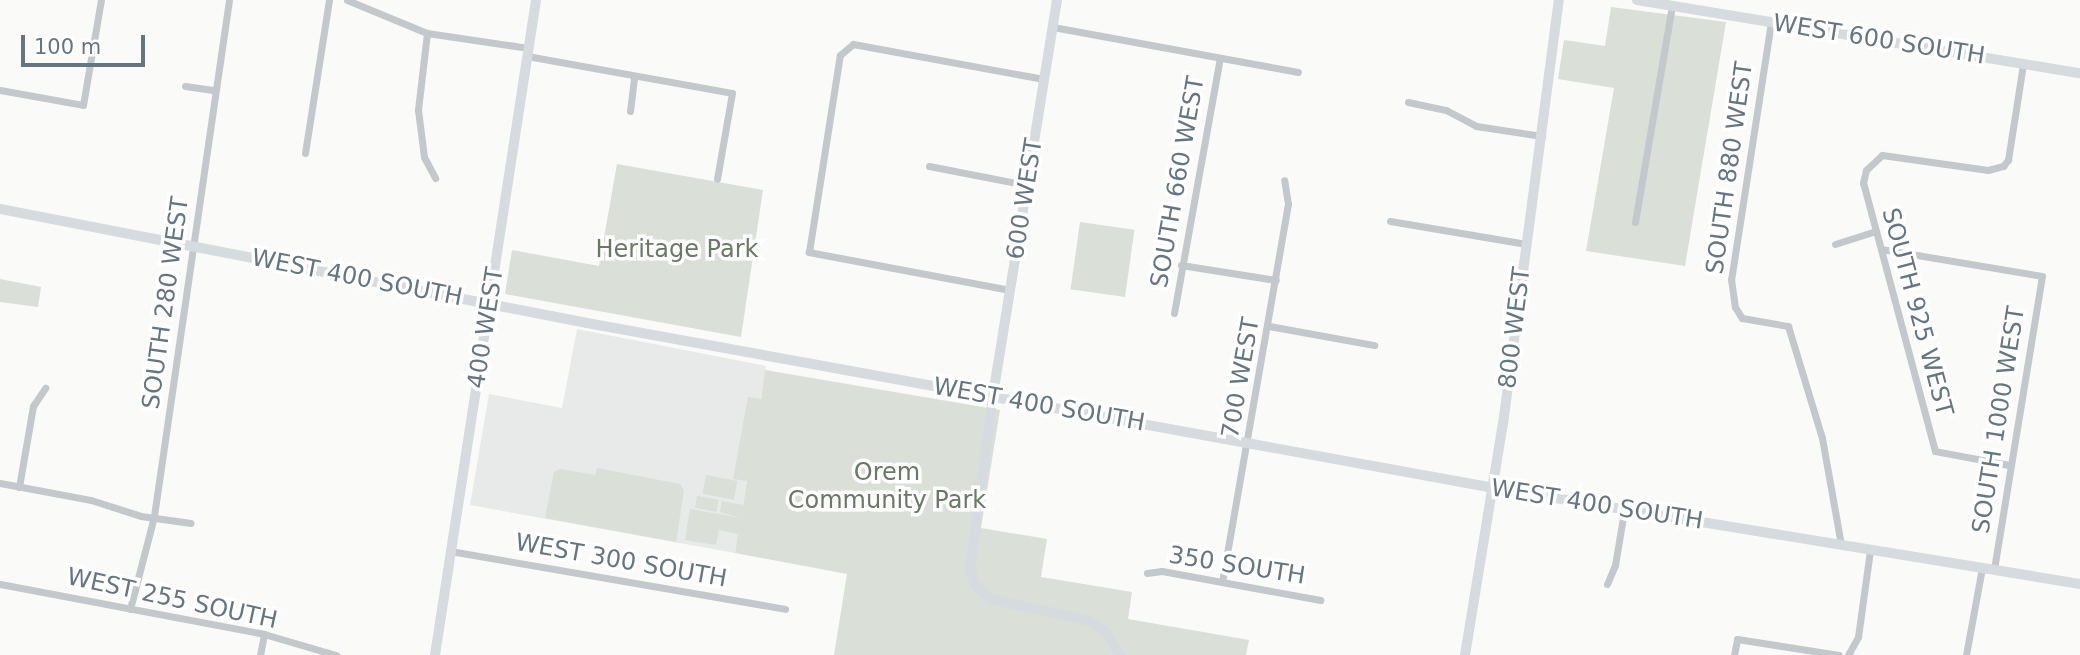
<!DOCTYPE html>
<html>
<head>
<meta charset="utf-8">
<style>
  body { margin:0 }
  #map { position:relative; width:2080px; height:655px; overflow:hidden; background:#fafaf8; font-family:"DejaVu Sans",sans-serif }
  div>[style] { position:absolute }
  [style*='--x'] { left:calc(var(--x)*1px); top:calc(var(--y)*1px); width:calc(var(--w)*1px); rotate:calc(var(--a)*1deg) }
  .built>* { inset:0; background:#e8e9e9 }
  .green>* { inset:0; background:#dadfd7; transform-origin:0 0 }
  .street>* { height:7px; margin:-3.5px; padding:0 3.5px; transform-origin:3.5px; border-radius:3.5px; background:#c3c8cc }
  .secondary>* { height:10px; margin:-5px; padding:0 5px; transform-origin:5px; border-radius:5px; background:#d6dbdf }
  span { translate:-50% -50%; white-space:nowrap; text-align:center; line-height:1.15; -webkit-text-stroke:7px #fff; paint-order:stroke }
  .street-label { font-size:24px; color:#657683 }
  .park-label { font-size:24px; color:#687a64 }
  .scale { position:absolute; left:21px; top:35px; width:124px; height:32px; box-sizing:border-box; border:4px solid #657683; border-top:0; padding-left:9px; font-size:21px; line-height:24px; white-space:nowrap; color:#657683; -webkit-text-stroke:5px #fff; paint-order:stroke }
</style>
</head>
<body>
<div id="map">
  <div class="built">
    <i style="clip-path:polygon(577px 329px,766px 366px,735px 553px,470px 505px,489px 394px,562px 408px)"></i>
  </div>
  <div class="green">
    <i style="clip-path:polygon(1611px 7px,1726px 22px,1685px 266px,1586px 251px,1614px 88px,1558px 79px,1564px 40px,1605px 46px)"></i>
    <i style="clip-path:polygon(617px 164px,763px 190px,741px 337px,505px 294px,512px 250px,599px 266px)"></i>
    <i style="left:1080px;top:222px;width:55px;height:68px;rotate:8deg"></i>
    <i style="clip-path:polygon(0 279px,41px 287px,38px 307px,0 302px)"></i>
    <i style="clip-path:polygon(765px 370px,1000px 410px,981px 528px,1047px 539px,1041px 577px,1132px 592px,1128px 619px,1249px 640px,1246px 655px,834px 655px,847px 574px,735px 553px,738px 534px,719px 530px,716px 545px,685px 540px,690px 509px,741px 518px,720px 512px,722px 501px,743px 505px,747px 481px,733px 479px,748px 397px,761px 399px)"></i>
    <i style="clip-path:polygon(597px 468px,680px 484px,684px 490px,676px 542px,545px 518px,554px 472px,560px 469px,595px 475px)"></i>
    <i style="left:706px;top:475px;width:32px;height:19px;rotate:11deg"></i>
    <i style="left:697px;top:496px;width:22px;height:12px;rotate:10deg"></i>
  </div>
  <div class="street">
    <i style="--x:347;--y:0;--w:87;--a:22.4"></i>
    <i style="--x:427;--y:33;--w:102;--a:8.4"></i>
    <i style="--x:1771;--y:22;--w:260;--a:98.8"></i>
    <i style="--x:1731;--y:279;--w:28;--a:82"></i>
    <i style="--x:1735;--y:307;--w:13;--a:58"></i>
    <i style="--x:1742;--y:318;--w:47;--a:9.9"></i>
    <i style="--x:1788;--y:326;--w:117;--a:73.1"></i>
    <i style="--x:1822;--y:438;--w:109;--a:79.9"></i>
    <i style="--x:1053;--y:27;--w:249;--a:10.4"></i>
    <i style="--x:427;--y:33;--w:78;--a:96.7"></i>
    <i style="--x:418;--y:110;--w:47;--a:82.7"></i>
    <i style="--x:424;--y:157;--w:24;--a:62"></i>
    <i style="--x:527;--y:56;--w:208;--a:10.2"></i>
    <i style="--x:732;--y:93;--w:87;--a:99.9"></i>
    <i style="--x:185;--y:86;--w:30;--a:8"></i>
    <i style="--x:0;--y:90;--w:84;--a:10.2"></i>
    <i style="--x:83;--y:105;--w:107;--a:-80.3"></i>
    <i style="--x:1408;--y:102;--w:39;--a:12"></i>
    <i style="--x:1446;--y:110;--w:34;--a:28"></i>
    <i style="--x:1476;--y:126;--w:67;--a:8.6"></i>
    <i style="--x:630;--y:111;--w:35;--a:-83"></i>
    <i style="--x:305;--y:153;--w:155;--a:-81.1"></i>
    <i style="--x:929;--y:166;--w:100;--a:11"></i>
    <i style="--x:1390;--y:221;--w:138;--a:9.6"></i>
    <i style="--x:1635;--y:222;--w:219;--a:-80.3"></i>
    <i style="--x:1835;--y:244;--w:43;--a:-17.6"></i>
    <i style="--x:1881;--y:249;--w:163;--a:9.5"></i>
    <i style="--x:2042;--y:276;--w:298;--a:99.3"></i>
    <i style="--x:1181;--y:265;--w:96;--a:9"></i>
    <i style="--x:1010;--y:290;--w:205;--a:-169.3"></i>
    <i style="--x:809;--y:252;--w:199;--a:-81.1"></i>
    <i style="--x:840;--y:55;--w:17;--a:-40"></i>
    <i style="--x:853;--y:44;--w:194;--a:10.4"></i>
    <i style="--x:1174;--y:313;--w:259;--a:-79.8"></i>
    <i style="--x:1269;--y:326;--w:107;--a:10.3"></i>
    <i style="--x:2009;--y:465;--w:75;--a:-169.3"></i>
    <i style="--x:1935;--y:451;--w:278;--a:-105"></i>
    <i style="--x:1863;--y:183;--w:13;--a:-77"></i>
    <i style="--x:1866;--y:170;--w:22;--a:-43"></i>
    <i style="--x:1882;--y:155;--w:107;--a:8.1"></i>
    <i style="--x:1988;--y:170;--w:16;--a:-15"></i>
    <i style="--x:2003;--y:166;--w:8;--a:-50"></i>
    <i style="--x:2008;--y:160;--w:97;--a:-81.1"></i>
    <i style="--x:0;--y:483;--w:93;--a:10.6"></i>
    <i style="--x:91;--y:500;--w:52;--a:17.7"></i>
    <i style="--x:141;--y:516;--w:50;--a:8"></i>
    <i style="--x:19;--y:487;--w:82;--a:-80.2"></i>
    <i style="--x:33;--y:406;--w:22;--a:-56"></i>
    <i style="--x:450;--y:551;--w:340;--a:9.8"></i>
    <i style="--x:1147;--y:573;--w:15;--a:-8"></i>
    <i style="--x:1162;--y:571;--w:161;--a:10.4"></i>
    <i style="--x:1222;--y:582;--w:384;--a:-80.1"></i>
    <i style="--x:1288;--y:204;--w:24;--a:-99"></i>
    <i style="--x:0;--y:584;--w:269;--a:10.7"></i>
    <i style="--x:264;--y:634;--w:75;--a:16.3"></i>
    <i style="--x:1607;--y:584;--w:21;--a:-67"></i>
    <i style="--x:1615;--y:565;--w:55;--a:-80.5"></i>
    <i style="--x:130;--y:609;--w:96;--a:-75.5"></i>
    <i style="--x:154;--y:516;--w:521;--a:-81.73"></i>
    <i style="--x:260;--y:655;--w:21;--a:-79"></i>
    <i style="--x:1734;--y:655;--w:16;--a:-79"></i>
    <i style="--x:1737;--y:639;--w:103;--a:8.9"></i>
    <i style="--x:1848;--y:655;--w:21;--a:-61"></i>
    <i style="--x:1858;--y:637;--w:87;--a:-82.1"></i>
    <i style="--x:1966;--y:655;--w:88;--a:-79.6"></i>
  </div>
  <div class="secondary">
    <i style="--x:1057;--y:0;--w:388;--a:99.2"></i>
    <i style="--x:995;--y:383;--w:188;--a:97.7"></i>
    <i style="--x:970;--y:569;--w:18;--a:71"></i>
    <i style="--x:976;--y:586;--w:19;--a:43"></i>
    <i style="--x:990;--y:599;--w:102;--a:12.4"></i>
    <i style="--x:1090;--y:621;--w:19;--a:35"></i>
    <i style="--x:1106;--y:632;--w:27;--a:59"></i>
    <i style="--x:1637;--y:0;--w:449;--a:9.4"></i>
    <i style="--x:0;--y:209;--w:598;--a:10.99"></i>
    <i style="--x:587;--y:323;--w:922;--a:10.31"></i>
    <i style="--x:1494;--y:488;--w:594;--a:9.3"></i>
    <i style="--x:435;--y:655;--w:663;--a:-81.23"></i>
    <i style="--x:1465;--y:655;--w:234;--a:-80.7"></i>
    <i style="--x:1503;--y:424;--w:428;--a:-82.5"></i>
  </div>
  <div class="street-label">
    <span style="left:1879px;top:40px;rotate:9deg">WEST 600 SOUTH</span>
    <span style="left:1730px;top:168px;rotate:-82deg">SOUTH 880 WEST</span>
    <span style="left:1178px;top:182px;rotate:-80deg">SOUTH 660 WEST</span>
    <span style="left:1025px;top:199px;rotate:-81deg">600 WEST</span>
    <span style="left:357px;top:278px;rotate:11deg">WEST 400 SOUTH</span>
    <span style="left:166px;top:303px;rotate:-82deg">SOUTH 280 WEST</span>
    <span style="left:1917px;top:312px;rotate:75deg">SOUTH 925 WEST</span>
    <span style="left:486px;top:328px;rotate:-81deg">400 WEST</span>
    <span style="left:1515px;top:328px;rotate:-83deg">800 WEST</span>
    <span style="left:1241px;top:378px;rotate:-80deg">700 WEST</span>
    <span style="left:1039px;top:405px;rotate:10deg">WEST 400 SOUTH</span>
    <span style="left:1999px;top:420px;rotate:-81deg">SOUTH 1000 WEST</span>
    <span style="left:1597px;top:505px;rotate:9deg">WEST 400 SOUTH</span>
    <span style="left:621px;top:561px;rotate:10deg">WEST 300 SOUTH</span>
    <span style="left:1237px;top:566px;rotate:9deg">350 SOUTH</span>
    <span style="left:172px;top:599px;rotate:12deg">WEST 255 SOUTH</span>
  </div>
  <div class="park-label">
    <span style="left:677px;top:250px">Heritage Park</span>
    <span style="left:887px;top:487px">Orem<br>Community Park</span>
  </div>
  <div class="scale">100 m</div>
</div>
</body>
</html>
